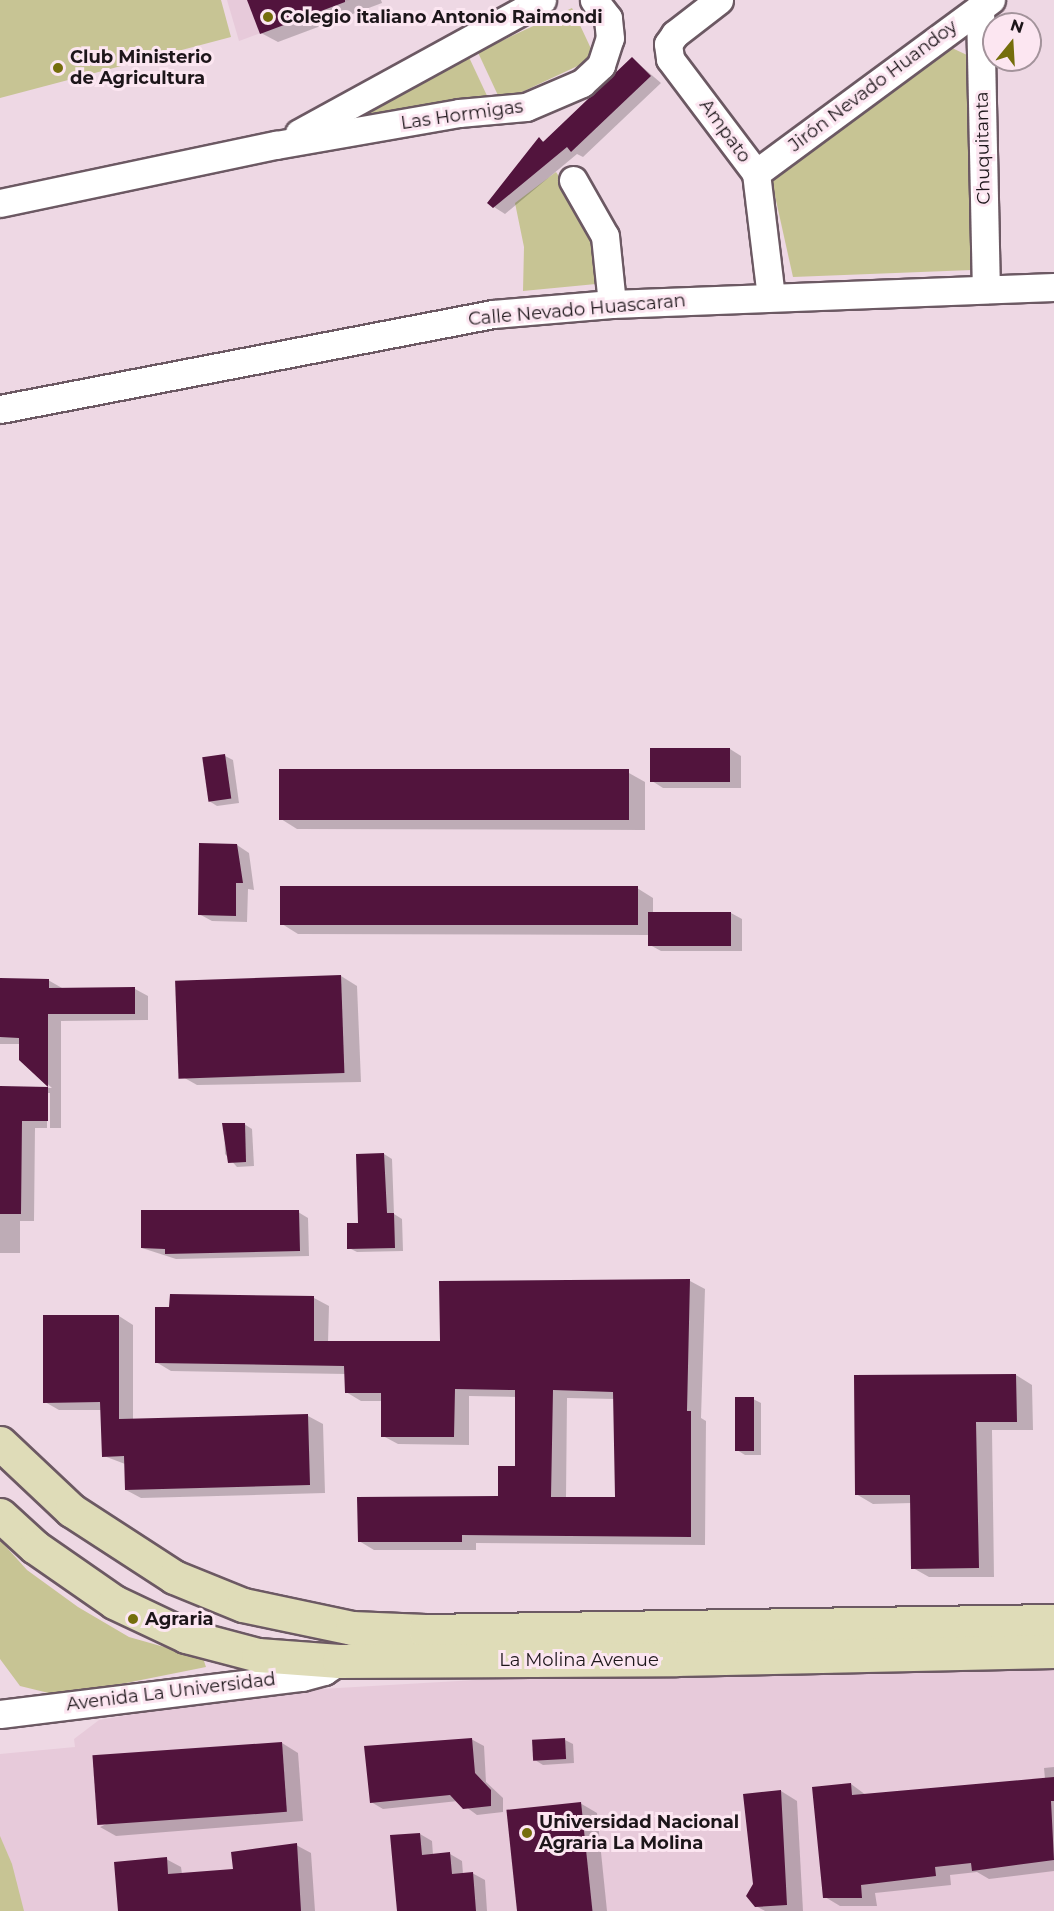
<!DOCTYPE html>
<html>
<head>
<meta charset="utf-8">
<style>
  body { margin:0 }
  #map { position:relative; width:1054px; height:1911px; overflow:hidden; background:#eed8e4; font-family:Montserrat,sans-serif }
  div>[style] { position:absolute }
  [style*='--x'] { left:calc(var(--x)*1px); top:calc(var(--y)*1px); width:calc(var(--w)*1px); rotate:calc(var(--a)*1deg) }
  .built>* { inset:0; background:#e7cada }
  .green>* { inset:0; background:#c7c494; transform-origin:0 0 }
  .shadow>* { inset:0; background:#0003 }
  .building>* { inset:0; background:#52143d; transform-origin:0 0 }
  .roads { filter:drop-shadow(2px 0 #6c5963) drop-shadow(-2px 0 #6c5963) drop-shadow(0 2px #6c5963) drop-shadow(0 -2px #6c5963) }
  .street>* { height:27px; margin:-13.5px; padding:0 13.5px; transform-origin:13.5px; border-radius:13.5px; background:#fff }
  .secondary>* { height:33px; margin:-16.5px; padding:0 16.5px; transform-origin:16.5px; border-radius:16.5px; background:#dfdcb8 }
  .dots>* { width:16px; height:16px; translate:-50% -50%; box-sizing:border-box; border:3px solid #fce6f1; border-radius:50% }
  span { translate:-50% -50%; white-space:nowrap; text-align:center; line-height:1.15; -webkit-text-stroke:6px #fce6f1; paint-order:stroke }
  .poi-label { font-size:18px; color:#1d161a; font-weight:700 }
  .left { translate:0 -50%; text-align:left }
  .street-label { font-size:18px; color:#1d161a }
  .north { position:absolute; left:982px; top:12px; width:60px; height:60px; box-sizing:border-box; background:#fce6f1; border:2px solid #a3939b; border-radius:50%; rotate:18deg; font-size:16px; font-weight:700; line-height:24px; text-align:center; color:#1d161a }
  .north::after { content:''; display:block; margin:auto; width:21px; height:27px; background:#756e0c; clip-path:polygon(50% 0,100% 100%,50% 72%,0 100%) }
</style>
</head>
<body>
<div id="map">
  <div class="built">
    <i style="clip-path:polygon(227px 0,350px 0,239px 41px)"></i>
    <i style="clip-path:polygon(1054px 1667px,1054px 1911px,0 1911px,0 1754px,75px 1747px,74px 1739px,99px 1720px,269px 1692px,563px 1675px)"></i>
  </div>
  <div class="green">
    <i style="clip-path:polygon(0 0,221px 0,231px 37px,0 98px)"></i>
    <i style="left:572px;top:8px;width:55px;height:104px;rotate:65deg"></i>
    <i style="clip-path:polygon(952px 48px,967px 55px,972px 270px,793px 277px,771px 178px)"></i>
    <i style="clip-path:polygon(467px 53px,489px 100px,349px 125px)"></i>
    <i style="clip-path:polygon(556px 172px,587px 219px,598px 264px,596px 284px,523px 291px,524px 247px,515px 203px)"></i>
    <i style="clip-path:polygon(0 1540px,27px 1570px,78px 1607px,129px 1637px,203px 1658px,206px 1667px,61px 1696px,20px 1686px,0 1659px)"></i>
    <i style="clip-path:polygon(0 1836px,12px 1864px,24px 1911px,0 1911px)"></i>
  </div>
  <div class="shadow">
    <i style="clip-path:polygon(249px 0,381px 0,382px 3px,278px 42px,261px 33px)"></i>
    <i style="clip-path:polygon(633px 59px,661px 83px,583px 157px,577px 154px,505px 214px,494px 207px,539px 139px,545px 142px)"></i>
    <i style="clip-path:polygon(652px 749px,730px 749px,741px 756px,741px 788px,663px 788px,652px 781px)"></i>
    <i style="clip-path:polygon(225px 756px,233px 760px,239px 803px,217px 806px,209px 801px)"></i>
    <i style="clip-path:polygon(629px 773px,645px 782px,645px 830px,297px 829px,281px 819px)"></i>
    <i style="clip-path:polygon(237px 845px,249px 853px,254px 890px,248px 889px,247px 922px,212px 921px,199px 914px)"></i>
    <i style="clip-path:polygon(637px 888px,653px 898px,653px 914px,731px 913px,742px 919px,742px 951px,661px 951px,650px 945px,649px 935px,298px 934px,282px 924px)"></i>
    <i style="clip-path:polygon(341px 976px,357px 986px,361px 1082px,197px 1085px,181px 1076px)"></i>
    <i style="clip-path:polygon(0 980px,48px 980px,62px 988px,135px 989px,148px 996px,148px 1020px,61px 1021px,61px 1128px,50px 1128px,50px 1093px,47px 1093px,47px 1128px,35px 1128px,34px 1221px,20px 1221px,20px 1253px,0 1253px,0 1088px,52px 1088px,20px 1059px,20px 1044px,0 1044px)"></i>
    <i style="clip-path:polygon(244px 1124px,252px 1129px,254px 1166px,237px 1167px,225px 1154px,224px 1125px)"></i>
    <i style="clip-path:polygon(384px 1154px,392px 1159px,394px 1214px,402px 1219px,403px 1251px,357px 1252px,349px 1248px)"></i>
    <i style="clip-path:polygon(298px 1212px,308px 1218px,309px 1256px,176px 1259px,142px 1248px)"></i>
    <i style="clip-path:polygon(evenodd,690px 1281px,705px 1289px,701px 1418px,706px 1421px,705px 1545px,476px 1543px,476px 1550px,374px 1550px,359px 1541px,499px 1498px,517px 1468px,517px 1397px,469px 1396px,469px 1445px,398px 1444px,383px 1436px,382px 1401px,361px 1401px,346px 1392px,346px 1374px,171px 1371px,156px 1362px,314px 1298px,329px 1306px,328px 1343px,441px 1343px,440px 1282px,690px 1281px,567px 1398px,615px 1399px,616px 1499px,566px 1498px,567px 1398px)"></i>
    <i style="clip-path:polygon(119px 1316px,133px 1325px,133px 1420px,308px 1416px,323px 1424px,325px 1493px,141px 1498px,126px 1490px,125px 1464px,104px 1456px,102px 1410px,59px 1410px,45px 1402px)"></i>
    <i style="clip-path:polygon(1016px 1375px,1032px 1385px,1033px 1430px,992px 1430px,994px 1577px,929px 1577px,913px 1568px,912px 1503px,873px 1504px,856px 1494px)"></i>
    <i style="clip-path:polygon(753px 1399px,761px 1403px,761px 1455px,745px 1455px,737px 1450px)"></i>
    <i style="clip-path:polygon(471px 1739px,484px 1746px,486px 1782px,503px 1798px,503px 1812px,477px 1815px,458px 1801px,383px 1809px,371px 1802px)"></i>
    <i style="clip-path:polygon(565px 1740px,573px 1744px,574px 1763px,543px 1765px,535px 1760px)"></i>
    <i style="clip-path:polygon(282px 1743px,298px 1753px,303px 1821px,116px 1836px,100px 1827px)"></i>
    <i style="clip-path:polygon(1054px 1767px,1054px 1871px,989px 1879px,977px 1872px,950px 1875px,951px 1885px,875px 1893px,877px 1906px,840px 1906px,825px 1897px,851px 1784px,866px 1795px,1045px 1779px,1044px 1768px)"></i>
    <i style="clip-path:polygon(781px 1791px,797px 1801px,803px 1911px,765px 1911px,756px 1906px,754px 1884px)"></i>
    <i style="clip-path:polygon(580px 1803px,597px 1813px,607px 1911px,518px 1911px)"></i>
    <i style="clip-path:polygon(420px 1834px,432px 1841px,433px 1855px,450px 1854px,462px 1861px,463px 1874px,472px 1873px,485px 1880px,487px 1911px,398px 1911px)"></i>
    <i style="clip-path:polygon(296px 1845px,311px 1853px,315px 1911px,120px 1911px,166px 1859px,181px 1867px,182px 1874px,234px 1870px)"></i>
  </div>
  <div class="building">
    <i style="clip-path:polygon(247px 0,345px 0,345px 2px,260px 34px)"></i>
    <i style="clip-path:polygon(632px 57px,651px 76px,571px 152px,567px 147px,493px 208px,487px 203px,539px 137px,543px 142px)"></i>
    <i style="left:650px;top:748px;width:80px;height:34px"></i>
    <i style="left:225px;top:754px;width:45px;height:23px;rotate:82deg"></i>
    <i style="left:279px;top:769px;width:350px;height:51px"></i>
    <i style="clip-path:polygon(199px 843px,237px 844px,243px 883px,236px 883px,236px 916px,198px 915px)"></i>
    <i style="left:280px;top:886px;width:358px;height:39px"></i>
    <i style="left:648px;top:912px;width:83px;height:34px"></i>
    <i style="left:341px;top:975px;width:98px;height:166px;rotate:88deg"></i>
    <i style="clip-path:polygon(0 978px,49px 979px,49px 988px,135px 987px,135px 1014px,48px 1014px,48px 1121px,22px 1121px,21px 1214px,0 1214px,0 1086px,48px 1087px,19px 1060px,19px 1038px,0 1037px)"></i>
    <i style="clip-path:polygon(222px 1123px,245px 1123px,246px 1162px,228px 1163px)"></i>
    <i style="clip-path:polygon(384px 1153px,387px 1213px,394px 1213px,395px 1248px,347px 1249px,347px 1223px,358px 1223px,356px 1154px)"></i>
    <i style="clip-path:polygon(141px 1210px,299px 1210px,300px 1251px,165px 1254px,165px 1249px,141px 1248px)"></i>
    <i style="clip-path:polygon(evenodd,690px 1279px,687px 1411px,691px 1411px,691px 1537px,462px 1535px,462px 1542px,358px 1542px,357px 1497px,498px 1496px,498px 1466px,515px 1466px,515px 1390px,455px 1389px,454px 1437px,381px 1437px,381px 1393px,345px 1393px,344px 1366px,155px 1363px,155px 1307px,169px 1307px,170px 1294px,314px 1296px,314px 1341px,440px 1341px,439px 1281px,690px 1279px,553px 1390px,613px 1392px,615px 1497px,551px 1497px,553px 1390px)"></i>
    <i style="clip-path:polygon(43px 1315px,119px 1315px,119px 1419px,308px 1414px,310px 1485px,125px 1490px,124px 1456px,102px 1457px,100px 1402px,43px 1403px)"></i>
    <i style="clip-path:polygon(1016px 1374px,1017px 1422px,976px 1422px,979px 1568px,911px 1569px,910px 1495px,855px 1495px,854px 1375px)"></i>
    <i style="left:735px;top:1397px;width:19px;height:54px"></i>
    <i style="clip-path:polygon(472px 1738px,475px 1773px,491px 1790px,491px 1806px,463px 1809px,450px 1795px,370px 1803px,364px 1746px)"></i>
    <i style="left:565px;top:1738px;width:21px;height:33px;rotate:87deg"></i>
    <i style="left:282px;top:1742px;width:70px;height:190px;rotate:86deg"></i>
    <i style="clip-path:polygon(1054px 1777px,1054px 1801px,1051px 1801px,1054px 1860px,972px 1871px,971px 1863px,935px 1867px,936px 1876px,861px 1885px,862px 1898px,823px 1898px,812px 1787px,851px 1783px,852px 1795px)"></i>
    <i style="clip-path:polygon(781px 1790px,787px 1905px,755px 1907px,746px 1896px,753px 1884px,743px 1794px)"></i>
    <i style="left:581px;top:1802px;width:110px;height:75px;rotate:84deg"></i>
    <i style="clip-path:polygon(420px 1833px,422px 1855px,450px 1852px,452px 1874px,473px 1872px,476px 1911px,397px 1911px,390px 1835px)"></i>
    <i style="clip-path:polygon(297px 1843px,301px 1911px,118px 1911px,114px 1862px,167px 1857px,168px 1874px,233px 1869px,231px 1852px)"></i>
  </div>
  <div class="roads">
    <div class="street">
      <i style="--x:719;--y:0;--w:56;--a:142.3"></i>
      <i style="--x:675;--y:34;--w:12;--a:125"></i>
      <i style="--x:668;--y:44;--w:15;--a:82"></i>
      <i style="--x:670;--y:59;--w:143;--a:53"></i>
      <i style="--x:756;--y:173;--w:125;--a:83.1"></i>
      <i style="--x:980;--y:7;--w:282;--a:88.8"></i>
      <i style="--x:299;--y:133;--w:277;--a:-28.7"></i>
      <i style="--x:756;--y:173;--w:292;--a:-36.4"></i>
      <i style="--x:573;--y:180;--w:64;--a:60.3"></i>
      <i style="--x:605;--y:236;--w:68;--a:84.1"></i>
      <i style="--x:0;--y:203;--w:282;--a:-11.9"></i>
      <i style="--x:276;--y:145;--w:186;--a:-9.9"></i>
      <i style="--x:459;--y:113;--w:67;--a:-5.1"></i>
      <i style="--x:526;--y:107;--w:61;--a:-23.2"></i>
      <i style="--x:582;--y:83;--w:26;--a:-43"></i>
      <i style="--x:601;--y:65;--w:28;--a:-72"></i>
      <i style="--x:610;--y:38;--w:20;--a:-96"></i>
      <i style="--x:608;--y:18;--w:23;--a:-128"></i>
      <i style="--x:0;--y:409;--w:502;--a:-10.91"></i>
      <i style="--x:493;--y:314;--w:119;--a:-4.8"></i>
      <i style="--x:612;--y:304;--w:442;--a:-2.2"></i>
      <i style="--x:0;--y:1714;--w:304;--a:-7"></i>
      <i style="--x:302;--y:1677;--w:23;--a:-15"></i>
      <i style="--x:324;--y:1671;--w:18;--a:-34"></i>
    </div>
    <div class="secondary">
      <i style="--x:0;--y:1443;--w:98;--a:43.3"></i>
      <i style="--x:71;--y:1510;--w:123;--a:33"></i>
      <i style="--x:174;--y:1577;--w:74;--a:22.1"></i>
      <i style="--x:243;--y:1605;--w:111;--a:11.9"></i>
      <i style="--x:352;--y:1628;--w:73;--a:2.4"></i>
      <i style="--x:425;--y:1631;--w:629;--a:-0.91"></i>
      <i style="--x:0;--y:1515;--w:47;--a:42.4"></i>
      <i style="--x:35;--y:1547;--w:96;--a:34.8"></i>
      <i style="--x:114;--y:1602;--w:80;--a:25.3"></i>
      <i style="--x:186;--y:1636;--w:74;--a:14.8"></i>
      <i style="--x:258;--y:1655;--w:81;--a:4.2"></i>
      <i style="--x:339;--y:1661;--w:337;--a:-0.3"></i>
      <i style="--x:676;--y:1659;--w:378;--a:-1.2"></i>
    </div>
  </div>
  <div class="dots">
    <i style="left:268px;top:17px;background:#756e0c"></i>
    <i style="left:58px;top:68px;background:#756e0c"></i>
    <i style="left:133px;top:1619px;background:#756e0c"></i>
    <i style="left:527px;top:1833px;background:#756e0c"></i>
  </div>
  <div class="poi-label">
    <span class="left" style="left:280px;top:17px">Colegio italiano Antonio Raimondi</span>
    <span class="left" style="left:70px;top:68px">Club Ministerio<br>de Agricultura</span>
    <span class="left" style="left:145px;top:1619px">Agraria</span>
    <span class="left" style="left:539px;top:1833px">Universidad Nacional<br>Agraria La Molina</span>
  </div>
  <div class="street-label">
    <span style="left:873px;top:86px;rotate:-37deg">Jirón Nevado Huandoy</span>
    <span style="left:462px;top:115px;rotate:-8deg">Las Hormigas</span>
    <span style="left:725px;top:131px;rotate:54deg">Ampato</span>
    <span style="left:983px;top:148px;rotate:-91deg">Chuquitanta</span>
    <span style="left:577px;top:310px;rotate:-5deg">Calle Nevado Huascaran</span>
    <span style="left:579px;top:1660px">La Molina Avenue</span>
    <span style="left:171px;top:1692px;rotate:-7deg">Avenida La Universidad</span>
  </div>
  <div class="north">N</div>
</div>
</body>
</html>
